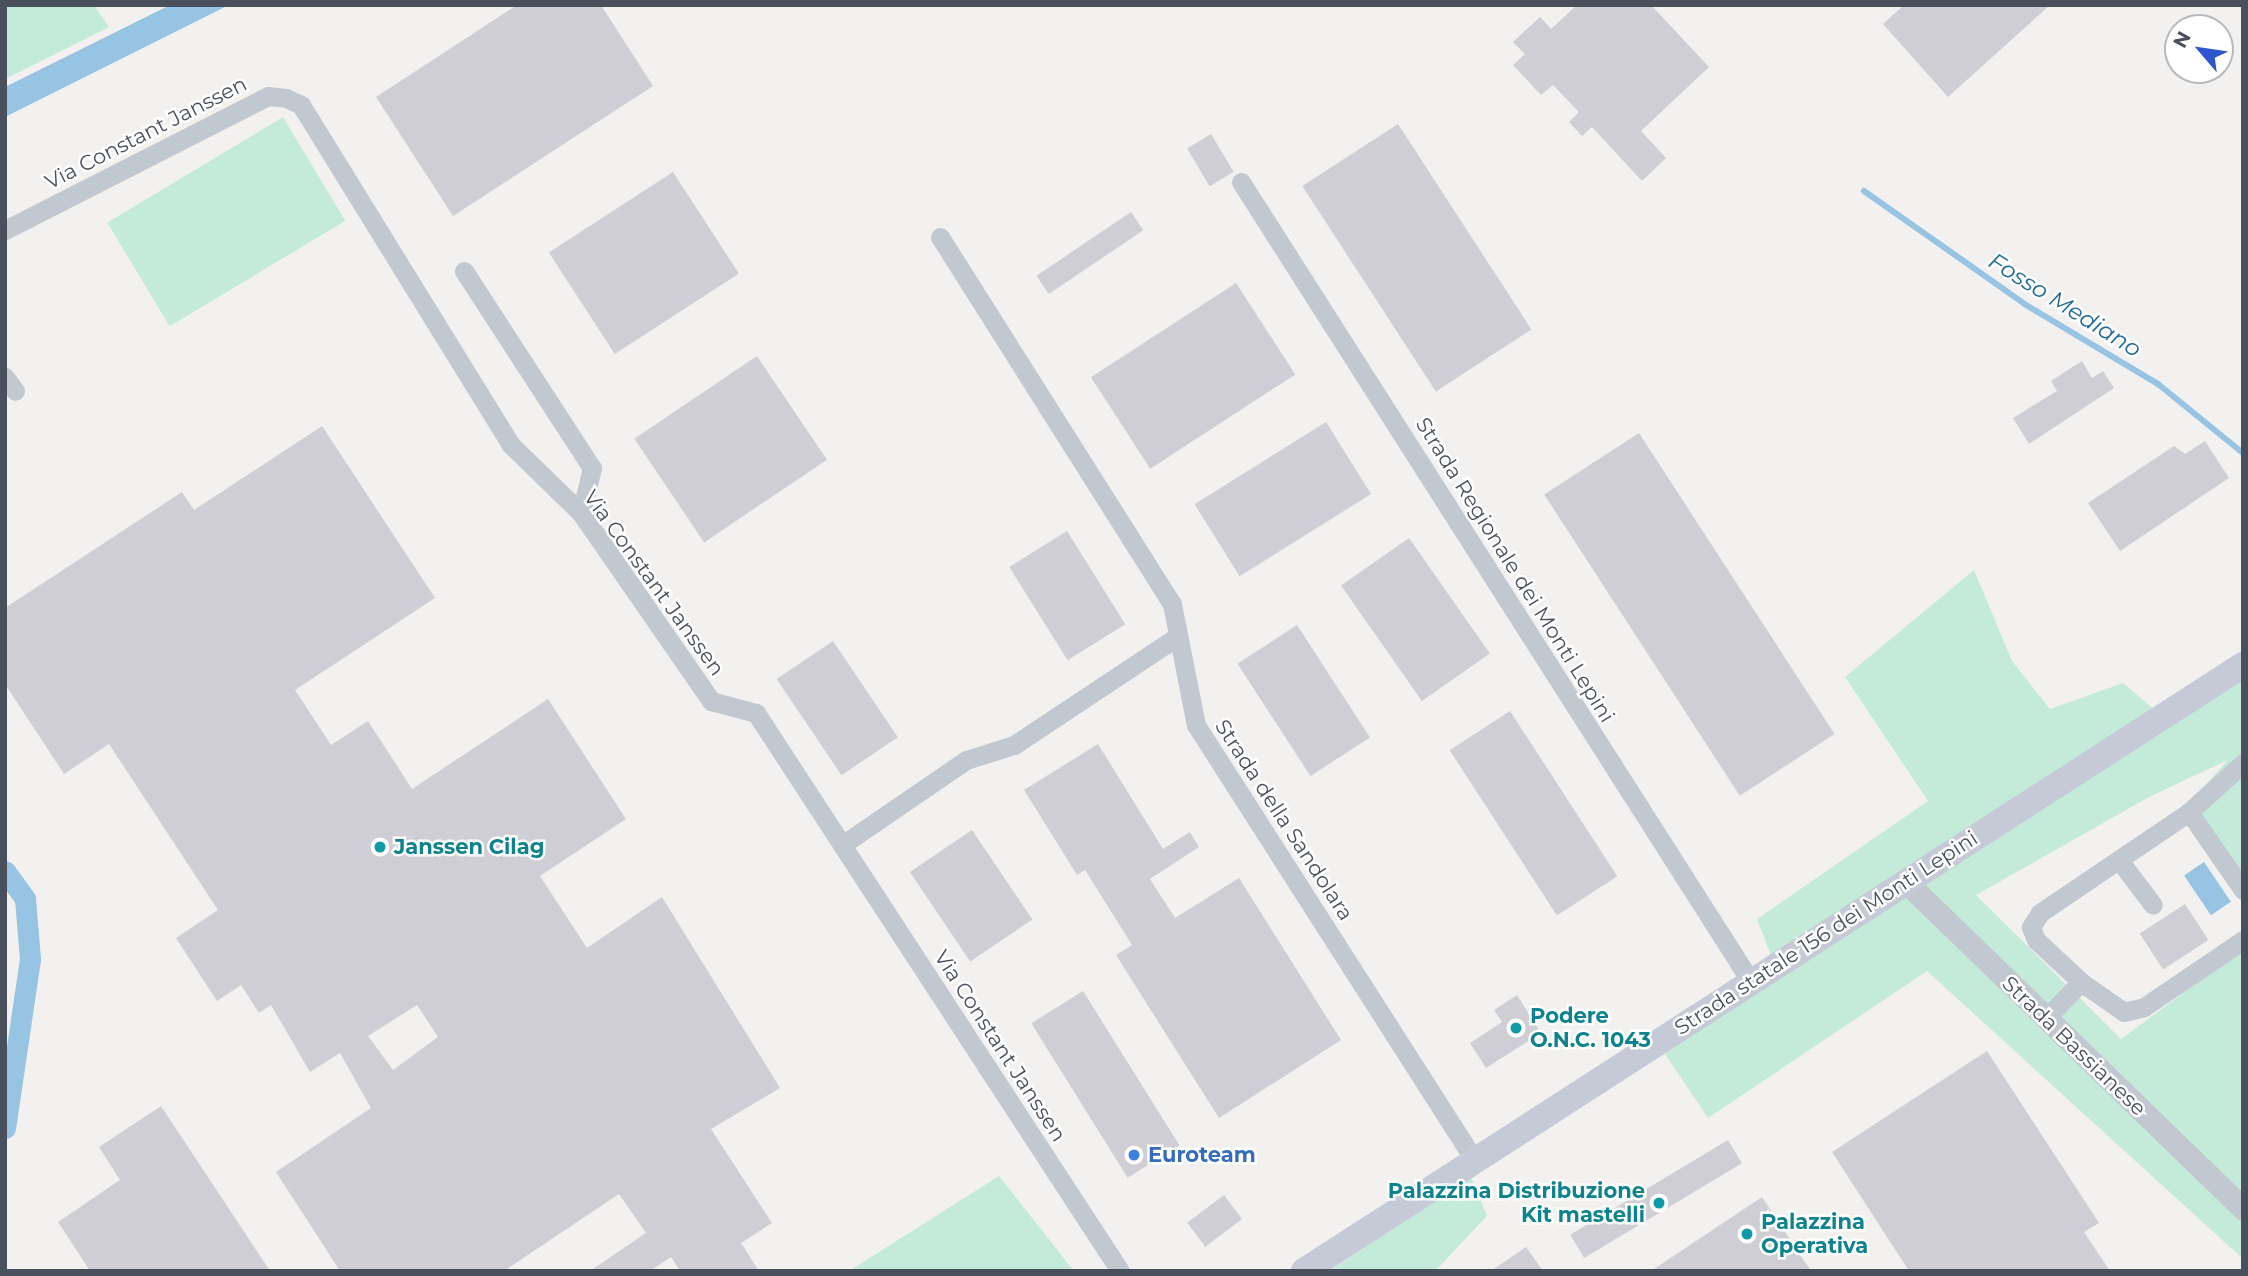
<!DOCTYPE html>
<html>
<head>
<meta charset="utf-8">
<style>
  body { margin:0 }
  #map { position:relative; width:2248px; height:1276px; overflow:hidden; background:#f2f1f0; font-family:Montserrat,sans-serif }
  div>[style] { position:absolute }
  [style*='--x'] { left:calc(var(--x)*1px); top:calc(var(--y)*1px); width:calc(var(--w)*1px); rotate:calc(var(--a)*1deg) }
  .green>* { inset:0; background:#c4eada; transform-origin:0 0 }
  .water>* { inset:0; background:#96c4e2; transform-origin:0 0 }
  .stream>* { height:6px; margin:-3px; padding:0 3px; transform-origin:3px; border-radius:3px; background:#96c4e2 }
  .canal>* { height:21px; margin:-10.5px; padding:0 10.5px; transform-origin:10.5px; border-radius:10.5px; background:#96c4e2 }
  .building>* { inset:0; background:#ceced4; transform-origin:0 0 }
  .minor>* { height:19px; margin:-9.5px; padding:0 9.5px; transform-origin:9.5px; border-radius:9.5px; background:#c2c8d0 }
  .tertiary>* { height:23px; margin:-11.5px; padding:0 11.5px; transform-origin:11.5px; border-radius:11.5px; background:#c2c8d0 }
  .secondary>* { height:26px; margin:-13px; padding:0 13px; transform-origin:13px; border-radius:13px; background:#c5cad6 }
  .dots>* { width:19px; height:19px; translate:-50% -50%; box-sizing:border-box; border:4px solid #fff; border-radius:50% }
  span { translate:-50% -50%; white-space:nowrap; text-align:center; line-height:1.15; -webkit-text-stroke:5px #fff; paint-order:stroke }
  .street-label { font-size:21px; color:#4a505b }
  .culture-label { font-size:21px; color:#0d838f; font-weight:700 }
  .left { translate:0 -50%; text-align:left }
  .right { translate:-100% -50%; text-align:right }
  .shop-label { font-size:21px; color:#366cbe; font-weight:700 }
  .water-label { font-size:23px; color:#1d699c; font-style:italic }
  .frame { position:absolute; inset:0; border:7px solid #4a505b; pointer-events:none }
  .north { position:absolute; left:2164px; top:14px; width:70px; height:70px; box-sizing:border-box; background:#fff; border:2px solid #b7b9bd; border-radius:50%; rotate:299deg; font-size:19px; font-weight:700; line-height:28px; text-align:center; color:#4a505b }
  .north::after { content:''; display:block; margin:auto; width:24px; height:32px; background:#2e56cf; clip-path:polygon(50% 0,100% 100%,50% 72%,0 100%) }
</style>
</head>
<body>
<div id="map">
  <div class="green">
    <i style="clip-path:polygon(5px 5px,94px 5px,109px 27px,5px 79px)"></i>
    <i style="left:283px;top:117px;width:121px;height:205px;rotate:59deg"></i>
    <i style="clip-path:polygon(1974px 570px,2012px 661px,2050px 709px,2123px 683px,2172px 725px,2243px 679px,2243px 877px,2190px 802px,2228px 760px,2151px 796px,1976px 895px,2121px 1039px,2243px 949px,2243px 1259px,1927px 971px,1708px 1118px,1665px 1054px,1779px 976px,1757px 919px,1928px 801px,1845px 677px)"></i>
    <i style="clip-path:polygon(999px 1176px,1074px 1271px,849px 1271px)"></i>
    <i style="clip-path:polygon(1471px 1177px,1487px 1216px,1435px 1271px,1329px 1271px)"></i>
  </div>
  <div class="water">
    <i style="clip-path:polygon(170px 5px,229px 5px,5px 117px,5px 87px)"></i>
    <i style="left:2204px;top:862px;width:48px;height:24px;rotate:56deg"></i>
  </div>
  <div class="stream">
    <i style="--x:1864;--y:191;--w:198;--a:35.1"></i>
    <i style="--x:2026;--y:305;--w:154;--a:30.9"></i>
    <i style="--x:2158;--y:384;--w:109;--a:39.1"></i>
  </div>
  <div class="canal">
    <i style="--x:5;--y:871;--w:34;--a:54"></i>
    <i style="--x:25;--y:899;--w:60;--a:85.2"></i>
    <i style="--x:30;--y:959;--w:171;--a:98.4"></i>
  </div>
  <div class="building">
    <i style="clip-path:polygon(517px 5px,601px 5px,653px 86px,453px 216px,376px 97px)"></i>
    <i style="clip-path:polygon(1577px 5px,1651px 5px,1709px 67px,1641px 131px,1666px 158px,1642px 181px,1592px 127px,1582px 136px,1569px 122px,1579px 112px,1553px 85px,1541px 95px,1513px 65px,1525px 54px,1513px 42px,1540px 17px,1551px 29px)"></i>
    <i style="clip-path:polygon(1904px 5px,2050px 5px,1948px 97px,1883px 24px)"></i>
    <i style="left:1398px;top:124px;width:245px;height:114px;rotate:57deg"></i>
    <i style="left:1211px;top:134px;width:44px;height:28px;rotate:59deg"></i>
    <i style="left:673px;top:172px;width:121px;height:148px;rotate:57deg"></i>
    <i style="left:1131px;top:212px;width:22px;height:114px;rotate:56deg"></i>
    <i style="left:1236px;top:283px;width:109px;height:173px;rotate:57deg"></i>
    <i style="left:757px;top:356px;width:125px;height:148px;rotate:56deg"></i>
    <i style="clip-path:polygon(2082px 361px,2092px 378px,2103px 371px,2114px 388px,2029px 444px,2013px 418px,2057px 391px,2051px 381px)"></i>
    <i style="left:1326px;top:422px;width:85px;height:155px;rotate:58deg"></i>
    <i style="clip-path:polygon(evenodd,322px 426px,435px 598px,295px 690px,331px 745px,368px 721px,412px 789px,548px 699px,626px 819px,540px 876px,587px 948px,662px 897px,780px 1088px,711px 1129px,772px 1223px,741px 1243px,759px 1271px,680px 1271px,671px 1257px,650px 1271px,590px 1271px,646px 1233px,619px 1194px,504px 1271px,340px 1271px,276px 1172px,371px 1108px,340px 1053px,310px 1072px,271px 1005px,259px 1013px,241px 985px,217px 1001px,176px 938px,218px 910px,109px 744px,64px 774px,5px 684px,5px 608px,182px 492px,194px 510px,322px 426px,417px 1005px,438px 1037px,393px 1070px,368px 1036px,417px 1005px)"></i>
    <i style="left:1639px;top:433px;width:359px;height:113px;rotate:57deg"></i>
    <i style="clip-path:polygon(2205px 441px,2229px 478px,2120px 551px,2088px 503px,2174px 446px,2185px 454px)"></i>
    <i style="left:1067px;top:531px;width:110px;height:68px;rotate:58deg"></i>
    <i style="left:1409px;top:538px;width:141px;height:83px;rotate:55deg"></i>
    <i style="left:1297px;top:625px;width:134px;height:71px;rotate:57deg"></i>
    <i style="left:833px;top:641px;width:116px;height:68px;rotate:56deg"></i>
    <i style="left:1510px;top:711px;width:197px;height:72px;rotate:57deg"></i>
    <i style="clip-path:polygon(1098px 744px,1163px 849px,1190px 832px,1199px 847px,1150px 879px,1175px 918px,1239px 878px,1341px 1040px,1219px 1118px,1116px 955px,1132px 945px,1085px 870px,1077px 875px,1024px 790px)"></i>
    <i style="left:972px;top:830px;width:108px;height:75px;rotate:56deg"></i>
    <i style="left:2185px;top:904px;width:43px;height:54px;rotate:57deg"></i>
    <i style="left:1083px;top:991px;width:182px;height:61px;rotate:58deg"></i>
    <i style="clip-path:polygon(1517px 995px,1541px 1033px,1486px 1068px,1470px 1043px,1502px 1022px,1494px 1010px)"></i>
    <i style="clip-path:polygon(1987px 1051px,2099px 1223px,2084px 1232px,2110px 1271px,1909px 1271px,1832px 1152px)"></i>
    <i style="clip-path:polygon(161px 1106px,270px 1271px,90px 1271px,58px 1222px,120px 1180px,99px 1147px)"></i>
    <i style="left:1728px;top:1140px;width:27px;height:184px;rotate:59deg"></i>
    <i style="left:1224px;top:1195px;width:30px;height:46px;rotate:53deg"></i>
    <i style="clip-path:polygon(1762px 1197px,1811px 1271px,1651px 1271px)"></i>
    <i style="clip-path:polygon(1526px 1247px,1543px 1271px,1491px 1271px)"></i>
  </div>
  <div class="minor">
    <i style="--x:1241;--y:182;--w:949;--a:57.48"></i>
    <i style="--x:5;--y:230;--w:295;--a:-27"></i>
    <i style="--x:268;--y:96;--w:18;--a:6"></i>
    <i style="--x:286;--y:98;--w:17;--a:25"></i>
    <i style="--x:301;--y:105;--w:398;--a:58.3"></i>
    <i style="--x:510;--y:444;--w:99;--a:44.2"></i>
    <i style="--x:581;--y:513;--w:229;--a:55.3"></i>
    <i style="--x:711;--y:701;--w:47;--a:14.9"></i>
    <i style="--x:756;--y:713;--w:666;--a:56.88"></i>
    <i style="--x:940;--y:237;--w:434;--a:57.7"></i>
    <i style="--x:1172;--y:604;--w:123;--a:78.8"></i>
    <i style="--x:1196;--y:725;--w:518;--a:57.38"></i>
    <i style="--x:464;--y:271;--w:235;--a:57"></i>
    <i style="--x:592;--y:468;--w:46;--a:103.7"></i>
    <i style="--x:5;--y:377;--w:17;--a:54"></i>
    <i style="--x:2189;--y:812;--w:73;--a:-42.2"></i>
    <i style="--x:842;--y:845;--w:150;--a:-34.4"></i>
    <i style="--x:966;--y:760;--w:50;--a:-17.4"></i>
    <i style="--x:1014;--y:745;--w:197;--a:-33.6"></i>
    <i style="--x:2119;--y:860;--w:56;--a:52.9"></i>
    <i style="--x:2243;--y:890;--w:95;--a:-124.7"></i>
    <i style="--x:2189;--y:812;--w:180;--a:145.9"></i>
    <i style="--x:2040;--y:913;--w:17;--a:123"></i>
    <i style="--x:2031;--y:927;--w:14;--a:69"></i>
    <i style="--x:2036;--y:940;--w:62;--a:43"></i>
    <i style="--x:2081;--y:982;--w:52;--a:34.9"></i>
    <i style="--x:2124;--y:1012;--w:21;--a:-14"></i>
    <i style="--x:2144;--y:1007;--w:120;--a:-34.1"></i>
    <i style="--x:2046;--y:1018;--w:50;--a:-45.8"></i>
  </div>
  <div class="tertiary">
    <i style="--x:1906;--y:882;--w:470;--a:44.1"></i>
  </div>
  <div class="secondary">
    <i style="--x:1304;--y:1271;--w:1118;--a:-32.84"></i>
  </div>
  <div class="dots">
    <i style="left:380px;top:847px;background:#0f9aa8"></i>
    <i style="left:1516px;top:1028px;background:#0f9aa8"></i>
    <i style="left:1134px;top:1155px;background:#3f7fe0"></i>
    <i style="left:1659px;top:1203px;background:#0f9aa8"></i>
    <i style="left:1747px;top:1234px;background:#0f9aa8"></i>
  </div>
  <div class="street-label">
    <span style="left:146px;top:133px;rotate:-27deg">Via Constant Janssen</span>
    <span style="left:1515px;top:570px;rotate:58deg">Strada Regionale dei Monti Lepini</span>
    <span style="left:654px;top:583px;rotate:54deg">Via Constant Janssen</span>
    <span style="left:1284px;top:820px;rotate:57deg">Strada della Sandolara</span>
    <span style="left:1826px;top:933px;rotate:-33deg">Strada statale 156 dei Monti Lepini</span>
    <span style="left:1000px;top:1046px;rotate:57deg">Via Constant Janssen</span>
    <span style="left:2074px;top:1046px;rotate:44deg">Strada Bassianese</span>
  </div>
  <div class="culture-label">
    <span class="left" style="left:394px;top:847px">Janssen Cilag</span>
    <span class="left" style="left:1530px;top:1028px">Podere<br>O.N.C. 1043</span>
    <span class="right" style="left:1645px;top:1203px">Palazzina Distribuzione<br>Kit mastelli</span>
    <span class="left" style="left:1761px;top:1234px">Palazzina<br>Operativa</span>
  </div>
  <div class="shop-label">
    <span class="left" style="left:1148px;top:1155px">Euroteam</span>
  </div>
  <div class="water-label">
    <span style="left:2065px;top:305px;rotate:32deg">Fosso Mediano</span>
  </div>
  <div class="frame"></div>
  <div class="north">N</div>
</div>
</body>
</html>
